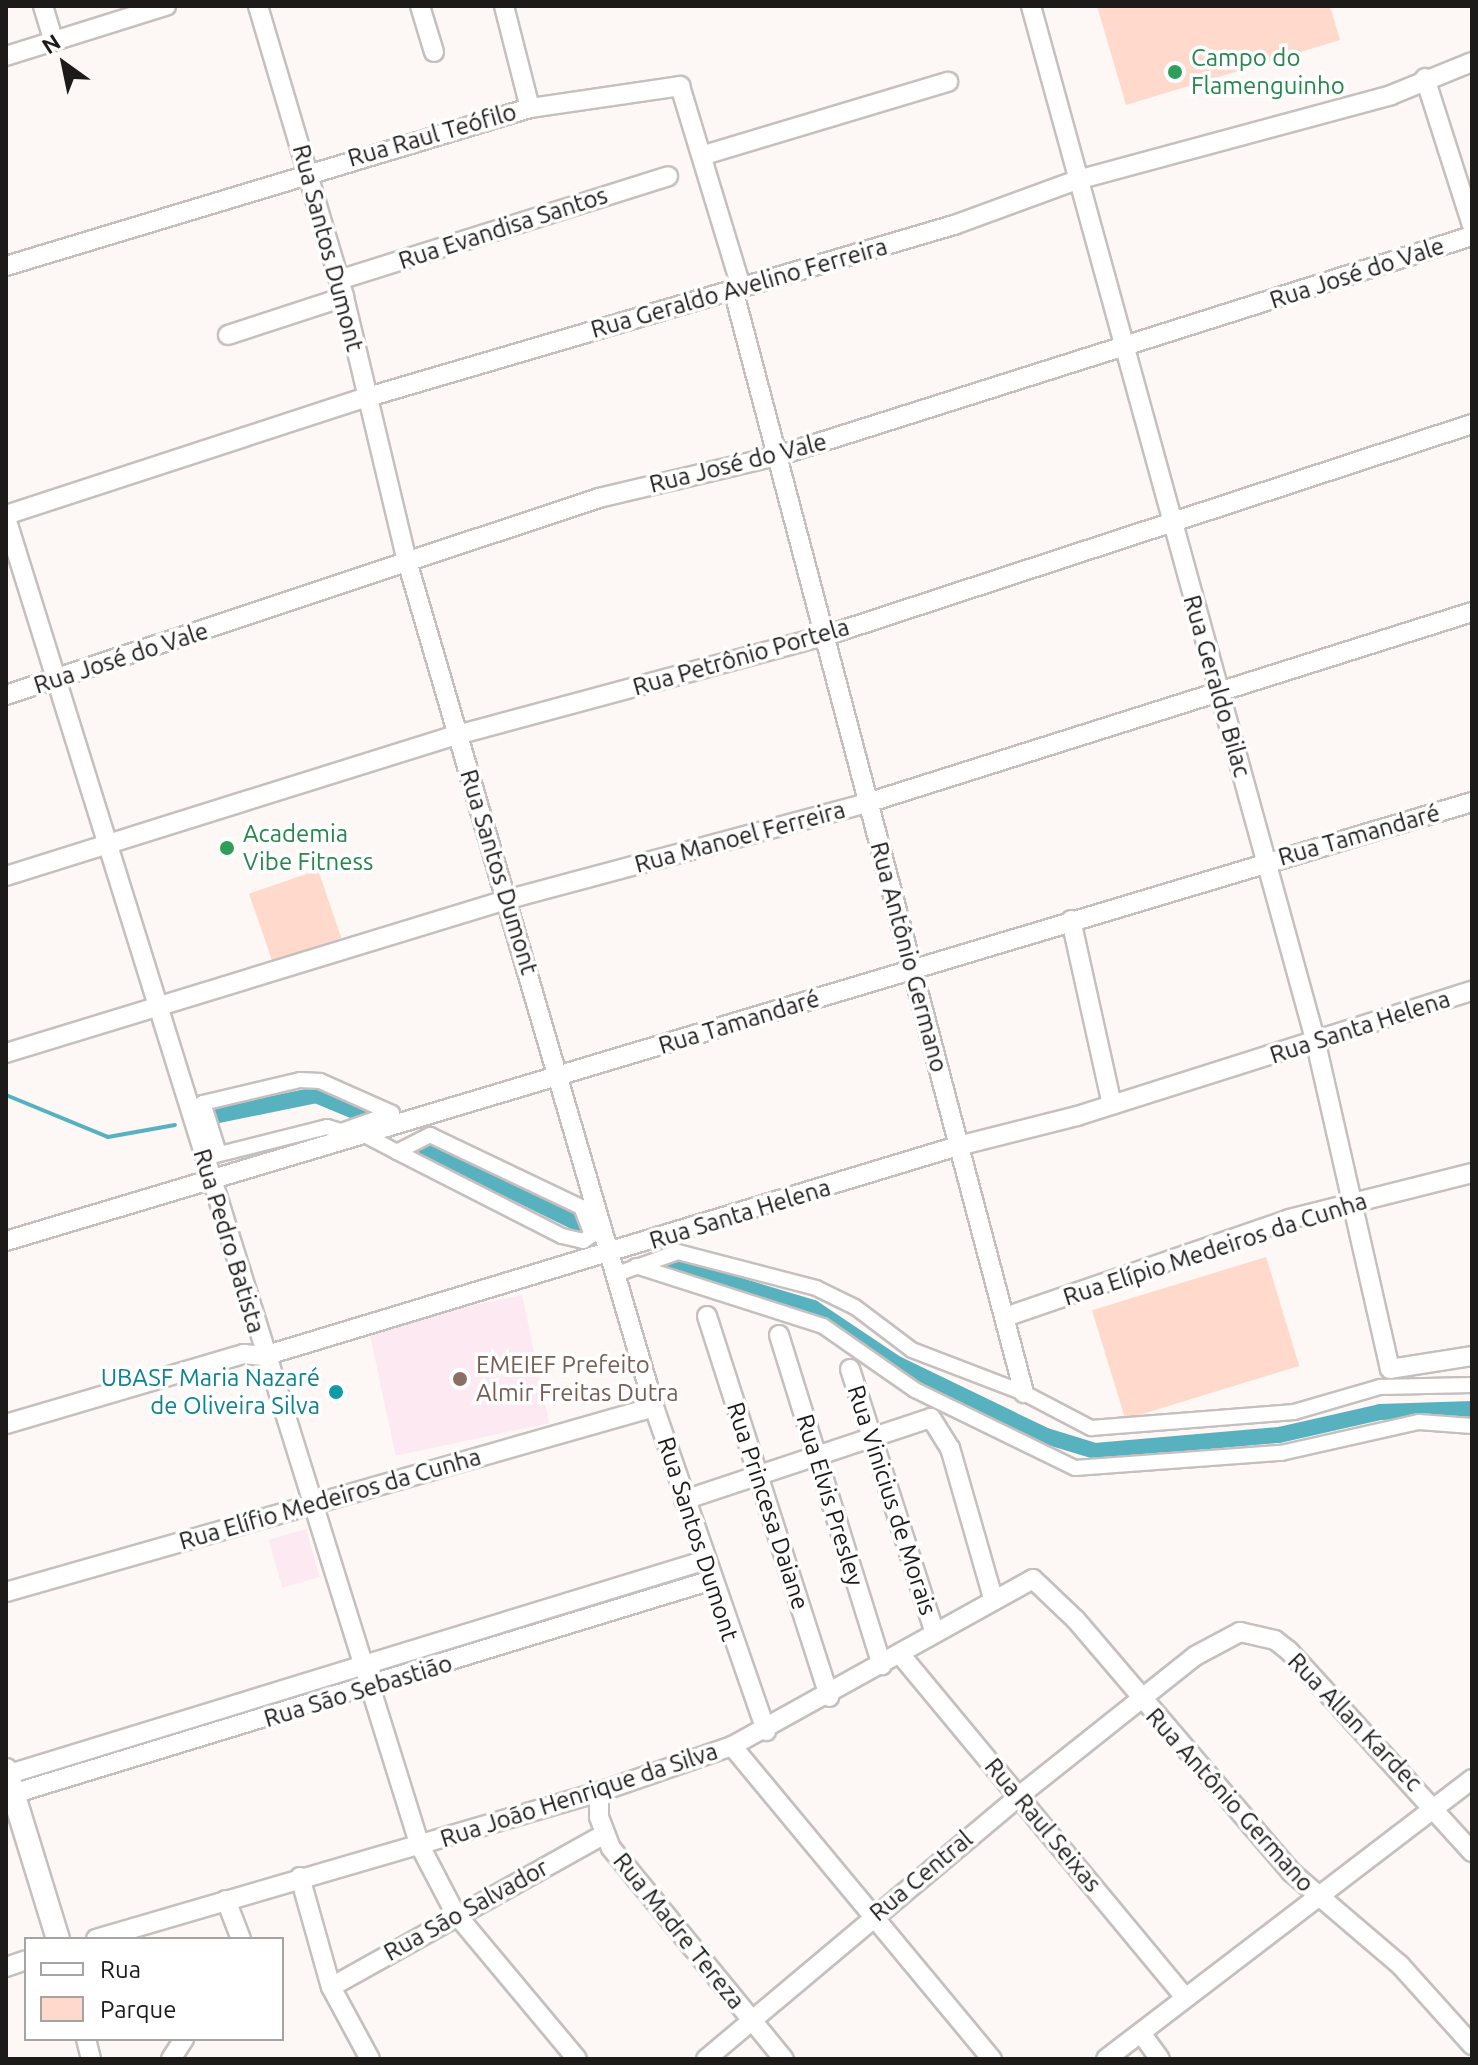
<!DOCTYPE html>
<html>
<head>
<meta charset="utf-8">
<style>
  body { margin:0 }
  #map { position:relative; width:1478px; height:2065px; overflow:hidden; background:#fdf8f6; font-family:Ubuntu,sans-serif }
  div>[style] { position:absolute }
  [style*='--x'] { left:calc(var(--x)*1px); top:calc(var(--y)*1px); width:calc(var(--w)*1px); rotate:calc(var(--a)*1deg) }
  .education>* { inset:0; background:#fde9f1; transform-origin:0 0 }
  .green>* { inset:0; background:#ffdacc; transform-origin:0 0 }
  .stream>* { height:4px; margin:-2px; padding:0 2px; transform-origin:2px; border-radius:2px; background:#58b1be }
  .canal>* { height:16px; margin:-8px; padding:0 8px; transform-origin:8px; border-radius:8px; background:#58b1be }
  .roads { filter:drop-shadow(2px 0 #c5c0be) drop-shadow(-2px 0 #c5c0be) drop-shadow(0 2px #c5c0be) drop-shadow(0 -2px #c5c0be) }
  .pedestrian>* { height:14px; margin:-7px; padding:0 7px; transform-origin:7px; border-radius:7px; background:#fff }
  .minor>* { height:18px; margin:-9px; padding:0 9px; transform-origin:9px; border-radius:9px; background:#fff }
  .tertiary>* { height:22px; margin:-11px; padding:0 11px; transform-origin:11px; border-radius:11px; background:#fff }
  .dots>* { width:22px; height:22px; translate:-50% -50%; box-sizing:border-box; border:4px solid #fff; border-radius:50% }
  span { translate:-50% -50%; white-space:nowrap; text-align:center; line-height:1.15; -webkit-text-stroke:7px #fff; paint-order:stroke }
  .leisure-label { font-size:24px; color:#27864d }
  .left { translate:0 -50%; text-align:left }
  .street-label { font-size:24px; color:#1d1b1a }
  .education-label { font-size:24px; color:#785e54 }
  .culture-label { font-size:24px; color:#0d838f }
  .right { translate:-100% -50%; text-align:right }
  .frame { position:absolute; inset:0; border:8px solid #1d1b1a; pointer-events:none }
  .legend { position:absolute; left:24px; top:1937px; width:260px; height:104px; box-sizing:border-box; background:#fff; border:2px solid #a5a4a3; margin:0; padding:10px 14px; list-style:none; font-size:24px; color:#1d1b1a }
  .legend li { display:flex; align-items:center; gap:16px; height:40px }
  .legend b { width:40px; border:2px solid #a5a4a3 }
  .north { position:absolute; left:24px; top:24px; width:80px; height:80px; -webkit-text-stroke:6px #fff; paint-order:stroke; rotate:327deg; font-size:22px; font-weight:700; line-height:32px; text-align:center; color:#1d1b1a }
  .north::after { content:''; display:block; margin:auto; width:28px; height:36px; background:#1d1b1a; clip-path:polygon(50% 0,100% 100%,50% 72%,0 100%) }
</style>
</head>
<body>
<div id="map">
  <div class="education">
    <i style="left:522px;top:1295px;width:131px;height:157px;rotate:78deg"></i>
    <i style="left:306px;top:1529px;width:50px;height:39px;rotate:74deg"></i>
  </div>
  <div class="green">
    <i style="clip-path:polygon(1097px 6px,1330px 6px,1340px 40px,1126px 105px)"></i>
    <i style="left:318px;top:870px;width:72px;height:73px;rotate:71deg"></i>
    <i style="left:1266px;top:1257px;width:114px;height:182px;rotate:73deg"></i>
  </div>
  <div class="stream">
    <i style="--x:6;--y:1095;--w:110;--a:22.4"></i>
    <i style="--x:108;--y:1137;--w:68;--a:-10.2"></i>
  </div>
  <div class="canal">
    <i style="--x:214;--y:1116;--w:104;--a:-11.6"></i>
    <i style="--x:316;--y:1095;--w:47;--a:22.7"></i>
    <i style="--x:426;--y:1149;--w:177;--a:26.1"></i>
    <i style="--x:661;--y:1262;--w:159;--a:16.8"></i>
    <i style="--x:813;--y:1308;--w:101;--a:33.7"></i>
    <i style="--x:897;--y:1364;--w:165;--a:25.8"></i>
    <i style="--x:1046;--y:1436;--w:51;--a:17"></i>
    <i style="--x:1095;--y:1451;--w:185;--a:-5"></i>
    <i style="--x:1279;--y:1435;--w:104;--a:-12.8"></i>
    <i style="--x:1380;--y:1412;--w:92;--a:-1.9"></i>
  </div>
  <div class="roads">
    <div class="pedestrian">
      <i style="--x:356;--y:1126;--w:9;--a:54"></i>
      <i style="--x:361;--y:1133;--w:41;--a:27.8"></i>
      <i style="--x:397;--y:1152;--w:185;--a:27"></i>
      <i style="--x:562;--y:1236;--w:22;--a:13"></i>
      <i style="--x:583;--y:1241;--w:11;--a:-34"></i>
      <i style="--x:592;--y:1235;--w:30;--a:-111"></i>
      <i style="--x:581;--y:1207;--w:167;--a:-154.5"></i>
      <i style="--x:430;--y:1135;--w:37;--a:153"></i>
      <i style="--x:204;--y:1158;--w:127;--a:-14.1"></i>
      <i style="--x:327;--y:1127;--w:15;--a:16"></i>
      <i style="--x:341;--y:1131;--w:54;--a:-19.4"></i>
      <i style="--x:392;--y:1113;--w:79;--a:-156"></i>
      <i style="--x:320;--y:1081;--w:20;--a:-177"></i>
      <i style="--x:300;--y:1080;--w:100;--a:166.7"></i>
      <i style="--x:203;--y:1103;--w:52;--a:72.3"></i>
      <i style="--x:636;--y:1266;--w:196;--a:17.8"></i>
      <i style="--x:823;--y:1326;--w:112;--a:34.8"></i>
      <i style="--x:915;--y:1390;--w:178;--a:26"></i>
      <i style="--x:1075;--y:1468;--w:207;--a:-4.2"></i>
      <i style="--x:1281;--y:1453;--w:141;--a:-12.7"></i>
      <i style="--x:1419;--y:1422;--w:53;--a:4.3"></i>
      <i style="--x:617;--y:1274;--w:65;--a:-19.8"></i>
      <i style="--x:678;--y:1252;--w:143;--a:14.6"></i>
      <i style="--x:816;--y:1288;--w:43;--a:26"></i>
      <i style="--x:855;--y:1307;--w:71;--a:37"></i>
      <i style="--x:912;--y:1350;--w:120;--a:21"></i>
      <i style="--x:1024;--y:1393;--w:76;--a:27.6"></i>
      <i style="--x:1091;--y:1428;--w:204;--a:-4.5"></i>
      <i style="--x:1294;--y:1412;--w:90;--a:-16.2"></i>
      <i style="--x:1380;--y:1387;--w:92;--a:-1.2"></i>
    </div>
    <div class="minor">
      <i style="--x:43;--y:6;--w:37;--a:73"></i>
      <i style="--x:258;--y:6;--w:303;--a:73.5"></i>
      <i style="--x:344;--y:297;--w:271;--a:76.6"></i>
      <i style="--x:407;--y:561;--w:881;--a:73.72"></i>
      <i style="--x:654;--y:1407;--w:343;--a:70.9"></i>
      <i style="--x:420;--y:6;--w:48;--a:73.1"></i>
      <i style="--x:504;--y:6;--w:105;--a:75.7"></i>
      <i style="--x:1031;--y:6;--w:1071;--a:74.63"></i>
      <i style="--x:1315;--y:1039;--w:338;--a:77.2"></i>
      <i style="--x:1390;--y:1369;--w:83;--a:-9"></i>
      <i style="--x:6;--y:56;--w:168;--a:-17.4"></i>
      <i style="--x:1425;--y:78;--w:154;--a:72.3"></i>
      <i style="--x:704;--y:155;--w:255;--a:-16.7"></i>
      <i style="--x:6;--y:266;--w:547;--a:-16.78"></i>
      <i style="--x:530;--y:108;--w:152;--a:-8.3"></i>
      <i style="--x:680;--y:86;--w:210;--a:73.1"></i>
      <i style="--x:339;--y:280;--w:345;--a:-17.5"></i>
      <i style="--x:733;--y:289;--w:1142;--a:75.23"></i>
      <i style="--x:228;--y:335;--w:122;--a:-18.1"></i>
      <i style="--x:6;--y:515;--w:381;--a:-18.1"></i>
      <i style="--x:368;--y:397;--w:611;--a:-16.36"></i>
      <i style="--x:954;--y:225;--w:131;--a:-20.1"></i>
      <i style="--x:1077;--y:180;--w:325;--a:-15.1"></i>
      <i style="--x:1391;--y:95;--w:87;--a:-22.2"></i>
      <i style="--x:6;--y:518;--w:1391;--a:72.69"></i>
      <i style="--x:420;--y:1846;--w:76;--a:62.4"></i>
      <i style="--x:455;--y:1913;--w:190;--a:50.1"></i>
      <i style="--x:6;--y:695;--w:625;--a:-18.38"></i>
      <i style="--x:599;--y:498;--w:183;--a:-13.3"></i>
      <i style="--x:777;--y:456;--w:729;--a:-17.57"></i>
      <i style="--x:6;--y:876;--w:473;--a:-17.4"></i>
      <i style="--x:457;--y:735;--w:381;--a:-15.1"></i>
      <i style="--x:825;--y:636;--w:681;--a:-18.14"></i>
      <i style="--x:1071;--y:920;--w:189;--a:77.5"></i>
      <i style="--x:6;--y:1053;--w:526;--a:-17.02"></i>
      <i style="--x:509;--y:899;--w:371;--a:-15"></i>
      <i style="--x:867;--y:803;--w:634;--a:-17.52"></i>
      <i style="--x:6;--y:1241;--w:1530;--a:-16.67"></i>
      <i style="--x:707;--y:1316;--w:400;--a:72.2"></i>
      <i style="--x:1005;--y:1317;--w:300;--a:-19"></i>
      <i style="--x:1289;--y:1219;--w:189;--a:-14.1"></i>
      <i style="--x:779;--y:1335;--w:346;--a:72.7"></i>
      <i style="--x:850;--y:1369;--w:275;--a:72.2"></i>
      <i style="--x:6;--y:1424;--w:248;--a:-16.4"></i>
      <i style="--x:244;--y:1354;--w:20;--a:6"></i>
      <i style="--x:264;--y:1356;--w:725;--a:-16.84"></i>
      <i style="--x:958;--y:1146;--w:123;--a:-14.1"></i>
      <i style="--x:1077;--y:1116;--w:414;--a:-17.6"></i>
      <i style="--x:684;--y:1500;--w:260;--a:-18.4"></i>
      <i style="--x:931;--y:1418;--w:36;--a:58"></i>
      <i style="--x:950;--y:1448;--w:156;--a:74"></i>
      <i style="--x:6;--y:1592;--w:674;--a:-15.93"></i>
      <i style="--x:900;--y:1654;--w:446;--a:50.3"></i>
      <i style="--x:732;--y:1746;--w:407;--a:50.3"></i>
      <i style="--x:6;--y:1775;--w:729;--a:-17.07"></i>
      <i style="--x:599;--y:1792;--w:25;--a:90"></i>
      <i style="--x:599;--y:1817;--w:33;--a:69"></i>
      <i style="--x:611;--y:1848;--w:273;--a:50.7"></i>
      <i style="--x:6;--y:1796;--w:735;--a:-17.01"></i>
      <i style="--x:300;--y:1877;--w:114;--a:74.3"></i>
      <i style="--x:331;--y:1987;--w:82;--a:61.6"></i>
      <i style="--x:226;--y:1900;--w:42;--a:69"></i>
      <i style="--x:96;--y:1939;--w:524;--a:-16.29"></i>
      <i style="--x:599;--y:1792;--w:141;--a:-19.1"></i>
      <i style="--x:732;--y:1746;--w:344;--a:-29"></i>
      <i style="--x:1033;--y:1579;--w:59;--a:43.6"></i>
      <i style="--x:1076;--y:1620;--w:331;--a:49.5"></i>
      <i style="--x:1291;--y:1872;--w:143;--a:40.5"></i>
      <i style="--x:1400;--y:1965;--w:108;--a:48"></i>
      <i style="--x:6;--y:1967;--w:21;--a:-19"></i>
      <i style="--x:331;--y:1987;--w:312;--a:-29.2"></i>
      <i style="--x:1141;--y:2033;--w:32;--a:54"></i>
      <i style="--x:86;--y:2039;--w:21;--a:76"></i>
      <i style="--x:171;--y:2059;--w:24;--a:-57"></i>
      <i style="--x:706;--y:2059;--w:409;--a:-40"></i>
      <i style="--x:1019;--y:1796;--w:225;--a:-38.5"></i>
      <i style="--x:1195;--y:1656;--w:51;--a:-28.1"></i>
      <i style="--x:1240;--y:1632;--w:36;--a:13"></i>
      <i style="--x:1275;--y:1640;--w:18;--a:38"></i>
      <i style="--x:1289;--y:1651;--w:272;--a:47.7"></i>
      <i style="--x:1106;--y:2059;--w:461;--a:-37.4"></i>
    </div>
    <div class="tertiary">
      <i style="--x:6;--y:1770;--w:177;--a:72.9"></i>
    </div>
  </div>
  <div class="dots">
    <i style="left:1175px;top:72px;background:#2e9e5b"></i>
    <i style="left:227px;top:848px;background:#2e9e5b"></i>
    <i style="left:460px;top:1379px;background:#8d6e63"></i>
    <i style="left:336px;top:1392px;background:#0f9aa8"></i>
  </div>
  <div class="leisure-label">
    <span class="left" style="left:1191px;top:72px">Campo do<br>Flamenguinho</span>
    <span class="left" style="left:243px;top:848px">Academia<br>Vibe Fitness</span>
  </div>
  <div class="street-label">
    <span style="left:432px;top:135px;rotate:-16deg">Rua Raul Teófilo</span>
    <span style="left:503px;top:228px;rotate:-18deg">Rua Evandisa Santos</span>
    <span style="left:328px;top:248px;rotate:75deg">Rua Santos Dumont</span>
    <span style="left:1357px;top:273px;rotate:-18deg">Rua José do Vale</span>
    <span style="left:739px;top:288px;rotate:-16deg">Rua Geraldo Avelino Ferreira</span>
    <span style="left:738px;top:463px;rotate:-14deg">Rua José do Vale</span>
    <span style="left:741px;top:657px;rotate:-16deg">Rua Petrônio Portela</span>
    <span style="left:121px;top:658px;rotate:-18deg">Rua José do Vale</span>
    <span style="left:1217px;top:686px;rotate:74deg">Rua Geraldo Bilac</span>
    <span style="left:1359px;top:835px;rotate:-16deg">Rua Tamandaré</span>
    <span style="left:740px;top:837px;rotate:-15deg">Rua Manoel Ferreira</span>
    <span style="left:499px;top:872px;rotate:73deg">Rua Santos Dumont</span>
    <span style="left:909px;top:957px;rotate:75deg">Rua Antônio Germano</span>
    <span style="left:739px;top:1022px;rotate:-17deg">Rua Tamandaré</span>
    <span style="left:1360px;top:1027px;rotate:-18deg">Rua Santa Helena</span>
    <span style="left:740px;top:1214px;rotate:-17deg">Rua Santa Helena</span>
    <span style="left:229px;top:1241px;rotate:73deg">Rua Pedro Batista</span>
    <span style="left:1215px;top:1249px;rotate:-18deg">Rua Elípio Medeiros da Cunha</span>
    <span style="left:330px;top:1499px;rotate:-16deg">Rua Elífio Medeiros da Cunha</span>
    <span style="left:830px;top:1500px;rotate:73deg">Rua Elvis Presley</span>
    <span style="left:892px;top:1500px;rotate:72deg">Rua Vinicius de Morais</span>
    <span style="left:768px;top:1506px;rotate:72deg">Rua Princesa Daiane</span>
    <span style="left:698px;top:1539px;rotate:72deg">Rua Santos Dumont</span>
    <span style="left:358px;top:1691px;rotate:-17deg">Rua São Sebastião</span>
    <span style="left:1355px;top:1722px;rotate:46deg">Rua Allan Kardec</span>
    <span style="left:579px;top:1795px;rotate:-18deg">Rua João Henrique da Silva</span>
    <span style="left:1230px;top:1800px;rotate:48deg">Rua Antônio Germano</span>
    <span style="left:1043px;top:1825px;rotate:50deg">Rua Raul Seixas</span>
    <span style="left:921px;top:1876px;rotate:-40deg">Rua Central</span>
    <span style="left:466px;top:1910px;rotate:-29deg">Rua São Salvador</span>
    <span style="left:679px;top:1931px;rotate:51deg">Rua Madre Tereza</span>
  </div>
  <div class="education-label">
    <span class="left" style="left:476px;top:1379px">EMEIEF Prefeito<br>Almir Freitas Dutra</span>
  </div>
  <div class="culture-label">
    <span class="right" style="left:320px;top:1392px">UBASF Maria Nazaré<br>de Oliveira Silva</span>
  </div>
  <div class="frame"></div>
  <ul class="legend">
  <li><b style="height:10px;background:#fff"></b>Rua</li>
  <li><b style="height:22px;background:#ffdacc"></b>Parque</li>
  </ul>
  <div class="north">N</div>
</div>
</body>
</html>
